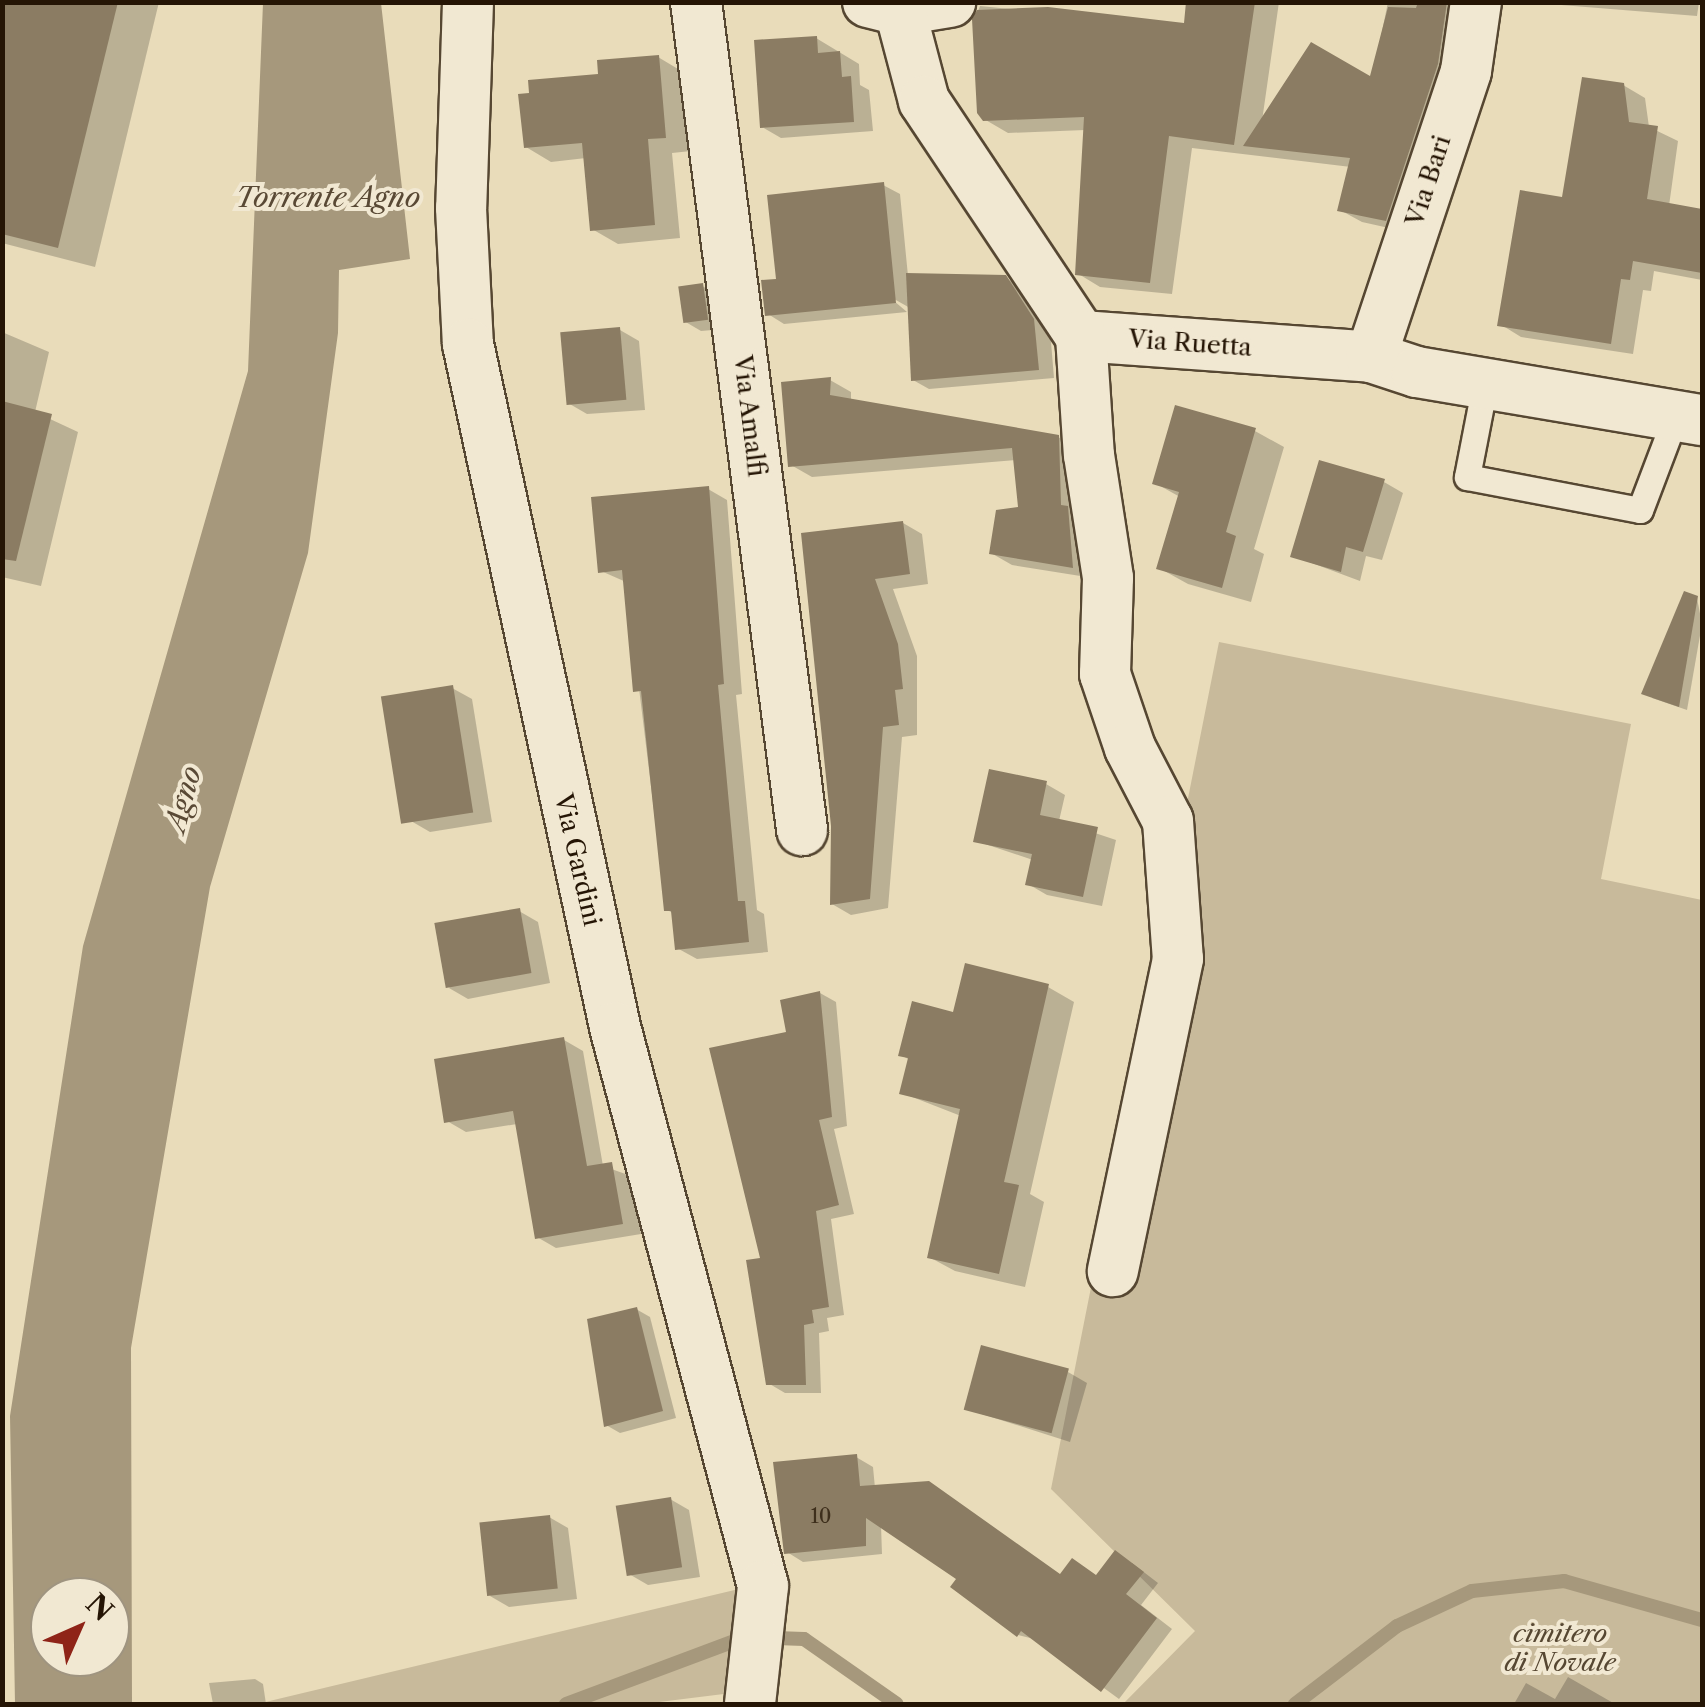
<!DOCTYPE html>
<html>
<head>
<meta charset="utf-8">
<style>
  body { margin:0 }
  #map { position:relative; width:1705px; height:1707px; overflow:hidden; background:#e9dcba; font-family:"Libre Caslon Text",serif }
  div>[style] { position:absolute }
  [style*='--x'] { left:calc(var(--x)*1px); top:calc(var(--y)*1px); width:calc(var(--w)*1px); rotate:calc(var(--a)*1deg) }
  .green>* { inset:0; background:#c8ba9b }
  .water>* { inset:0; background:#a6987c }
  .shadow>* { inset:0; background:#0003 }
  .stream>* { height:14px; margin:-7px; padding:0 7px; transform-origin:7px; border-radius:7px; background:#a6987c }
  .building>* { inset:0; background:#8b7c63; transform-origin:0 0 }
  .roads { filter:drop-shadow(2px 0 #564732) drop-shadow(-2px 0 #564732) drop-shadow(0 2px #564732) drop-shadow(0 -2px #564732) }
  .service>* { height:25px; margin:-12.5px; padding:0 12.5px; transform-origin:12.5px; border-radius:12.5px; background:#f1e8d2 }
  .minor>* { height:50px; margin:-25px; padding:0 25px; transform-origin:25px; border-radius:25px; background:#f1e8d2 }
  span { translate:-50% -50%; white-space:nowrap; text-align:center; line-height:1.15; -webkit-text-stroke:8px #f1e8d2; paint-order:stroke }
  .number-label { font-size:20px; color:#3e2f1c }
  .number-label span { -webkit-text-stroke-width:0 }
  .street-label { font-size:25px; color:#251505 }
  .park-label { font-size:25px; color:#564732; font-style:italic }
  .water-label { font-size:28px; color:#594935; font-style:italic }
  .frame { position:absolute; inset:0; border:5px solid #251505; pointer-events:none }
  .north { position:absolute; left:30px; top:1577px; width:100px; height:100px; box-sizing:border-box; background:#f1e8d2; border:2px solid #9f9480; border-radius:50%; rotate:45deg; font-size:28px; font-weight:700; line-height:40px; text-align:center; color:#251505 }
  .north::after { content:''; display:block; margin:auto; width:35px; height:45px; background:#8f2418; clip-path:polygon(50% 0,100% 100%,50% 72%,0 100%) }
</style>
</head>
<body>
<div id="map">
  <div class="green">
    <i style="clip-path:polygon(1219px 642px,1631px 724px,1601px 879px,1702px 900px,1702px 1704px,1123px 1704px,1195px 1631px,1051px 1489px)"></i>
    <i style="clip-path:polygon(764px 1583px,756px 1690px,643px 1704px,257px 1704px)"></i>
  </div>
  <div class="water">
    <i style="clip-path:polygon(evenodd,263px 3px,381px 3px,410px 259px,339px 270px,338px 333px,308px 553px,210px 887px,131px 1348px,132px 1704px,15px 1704px,10px 1416px,83px 946px,248px 371px,263px 3px,50px 1597px,110px 1597px,110px 1657px,50px 1657px,50px 1597px)"></i>
  </div>
  <div class="shadow">
    <i style="clip-path:polygon(2px 2px,159px 2px,95px 267px,2px 243px)"></i>
    <i style="clip-path:polygon(1189px 2px,1279px 2px,1262px 121px,1372px 80px,1388px 2px,1473px 2px,1407px 232px,1362px 222px,1340px 210px,1351px 167px,1192px 148px,1172px 294px,1100px 287px,1077px 273px,1085px 130px,1008px 133px,984px 119px,975px 19px,980px 6px,1186px 26px)"></i>
    <i style="clip-path:polygon(1523px 2px,1699px 2px,1697px 16px)"></i>
    <i style="clip-path:polygon(816px 38px,859px 64px,860px 85px,869px 90px,873px 131px,781px 138px,762px 127px)"></i>
    <i style="clip-path:polygon(658px 57px,683px 72px,691px 151px,672px 153px,680px 238px,618px 244px,592px 229px,586px 158px,551px 162px,526px 147px)"></i>
    <i style="clip-path:polygon(1623px 85px,1645px 98px,1649px 127px,1678px 141px,1669px 206px,1702px 211px,1702px 280px,1654px 271px,1651px 291px,1643px 290px,1633px 354px,1521px 337px,1500px 324px)"></i>
    <i style="clip-path:polygon(883px 185px,900px 194px,908px 276px,1005px 278px,1022px 287px,1050px 330px,1054px 378px,929px 389px,913px 380px,910px 308px,887px 295px,907px 312px,784px 324px,768px 314px,778px 281px)"></i>
    <i style="clip-path:polygon(702px 286px,720px 296px,724px 329px,701px 331px,684px 321px)"></i>
    <i style="clip-path:polygon(620px 330px,639px 341px,645px 410px,587px 414px,568px 403px)"></i>
    <i style="clip-path:polygon(2px 332px,49px 352px,35px 412px,78px 432px,41px 586px,2px 577px)"></i>
    <i style="clip-path:polygon(830px 380px,851px 392px,851px 401px,1058px 437px,1079px 449px,1093px 578px,1012px 565px,991px 553px,1021px 509px,1016px 460px,812px 477px,791px 465px)"></i>
    <i style="clip-path:polygon(1177px 408px,1255px 431px,1284px 447px,1254px 549px,1264px 554px,1251px 602px,1188px 584px,1159px 568px,1180px 497px,1155px 483px)"></i>
    <i style="clip-path:polygon(1384px 482px,1403px 493px,1382px 560px,1366px 556px,1360px 581px,1293px 556px)"></i>
    <i style="clip-path:polygon(708px 489px,727px 500px,742px 694px,736px 695px,757px 910px,764px 914px,768px 952px,697px 959px,677px 948px,674px 914px,666px 909px,626px 582px,601px 571px)"></i>
    <i style="clip-path:polygon(903px 523px,922px 534px,928px 584px,893px 589px,917px 656px,917px 735px,902px 737px,888px 908px,851px 915px,832px 904px,833px 826px,803px 535px)"></i>
    <i style="clip-path:polygon(1697px 598px,1702px 624px,1687px 710px,1652px 698px)"></i>
    <i style="clip-path:polygon(452px 688px,472px 699px,492px 822px,430px 832px,411px 821px,384px 699px)"></i>
    <i style="clip-path:polygon(1046px 784px,1065px 795px,1059px 821px,1116px 840px,1102px 906px,1047px 895px,1028px 884px,1033px 860px,976px 841px)"></i>
    <i style="clip-path:polygon(519px 911px,538px 922px,550px 983px,468px 999px,449px 988px)"></i>
    <i style="clip-path:polygon(1048px 987px,1074px 1002px,1030px 1194px,1044px 1202px,1025px 1287px,955px 1271px,929px 1257px,961px 1116px,902px 1093px,910px 1060px,901px 1055px)"></i>
    <i style="clip-path:polygon(820px 993px,836px 1002px,847px 1126px,834px 1129px,854px 1214px,831px 1219px,844px 1315px,827px 1318px,829px 1331px,819px 1333px,821px 1393px,785px 1393px,768px 1383px,764px 1260px,789px 1034px)"></i>
    <i style="clip-path:polygon(564px 1040px,583px 1051px,603px 1166px,631px 1176px,641px 1234px,556px 1248px,537px 1237px,517px 1124px,466px 1132px,447px 1121px)"></i>
    <i style="clip-path:polygon(636px 1309px,650px 1317px,676px 1418px,620px 1433px,606px 1425px)"></i>
    <i style="clip-path:polygon(1068px 1372px,1087px 1383px,1070px 1442px,966px 1409px)"></i>
    <i style="clip-path:polygon(856px 1457px,873px 1467px,875px 1488px,1061px 1576px,1098px 1577px,1132px 1563px,1158px 1583px,1141px 1605px,1172px 1629px,1119px 1699px,1038px 1640px,1018px 1635px,954px 1587px,960px 1579px,881px 1525px,882px 1554px,803px 1562px,787px 1552px)"></i>
    <i style="clip-path:polygon(670px 1499px,689px 1510px,700px 1577px,648px 1585px,629px 1574px)"></i>
    <i style="clip-path:polygon(549px 1517px,568px 1528px,577px 1599px,509px 1607px,490px 1596px)"></i>
    <i style="clip-path:polygon(1568px 1677px,1615px 1704px,1514px 1704px,1526px 1683px,1555px 1699px)"></i>
    <i style="clip-path:polygon(255px 1679px,263px 1684px,266px 1704px,213px 1704px,209px 1683px)"></i>
  </div>
  <div class="stream">
    <i style="--x:566;--y:1704;--w:191;--a:-20.5"></i>
    <i style="--x:745;--y:1637;--w:59;--a:1.9"></i>
    <i style="--x:804;--y:1639;--w:113;--a:35"></i>
    <i style="--x:1295;--y:1704;--w:128;--a:-37.4"></i>
    <i style="--x:1397;--y:1626;--w:83;--a:-25"></i>
    <i style="--x:1472;--y:1591;--w:93;--a:-6.2"></i>
    <i style="--x:1564;--y:1581;--w:143;--a:15.8"></i>
  </div>
  <div class="building">
    <i style="clip-path:polygon(2px 2px,118px 2px,58px 248px,2px 234px)"></i>
    <i style="clip-path:polygon(1186px 2px,1255px 2px,1234px 145px,1169px 136px,1150px 283px,1075px 275px,1084px 117px,983px 121px,977px 113px,972px 19px,977px 10px,1048px 7px,1184px 23px)"></i>
    <i style="clip-path:polygon(1418px 2px,1447px 2px,1438px 64px,1386px 221px,1337px 211px,1350px 158px,1243px 146px,1311px 42px,1370px 76px,1388px 7px,1416px 8px)"></i>
    <i style="clip-path:polygon(817px 36px,818px 53px,840px 51px,842px 77px,851px 76px,854px 122px,760px 128px,754px 40px)"></i>
    <i style="clip-path:polygon(659px 55px,666px 138px,648px 139px,655px 225px,590px 231px,582px 143px,524px 148px,518px 94px,529px 93px,528px 80px,598px 74px,597px 60px)"></i>
    <i style="clip-path:polygon(1582px 77px,1624px 83px,1629px 122px,1658px 126px,1647px 199px,1702px 209px,1702px 273px,1633px 261px,1630px 280px,1621px 279px,1611px 344px,1497px 326px,1520px 190px,1562px 197px)"></i>
    <i style="clip-path:polygon(884px 182px,896px 303px,765px 316px,761px 280px,776px 279px,767px 195px)"></i>
    <i style="clip-path:polygon(906px 273px,1006px 275px,1034px 319px,1039px 370px,911px 381px)"></i>
    <i style="left:703px;top:283px;width:37px;height:25px;rotate:82deg"></i>
    <i style="left:620px;top:327px;width:73px;height:60px;rotate:85deg"></i>
    <i style="clip-path:polygon(831px 377px,830px 395px,1059px 435px,1061px 505px,1068px 506px,1073px 568px,989px 554px,996px 510px,1018px 507px,1012px 448px,788px 467px,781px 382px)"></i>
    <i style="clip-path:polygon(2px 401px,52px 414px,16px 561px,2px 559px)"></i>
    <i style="clip-path:polygon(1175px 405px,1256px 428px,1226px 532px,1236px 536px,1222px 588px,1156px 569px,1179px 492px,1152px 484px)"></i>
    <i style="clip-path:polygon(1319px 460px,1385px 479px,1363px 552px,1346px 547px,1341px 572px,1290px 557px)"></i>
    <i style="clip-path:polygon(709px 486px,724px 684px,718px 685px,738px 901px,745px 901px,749px 942px,675px 950px,671px 911px,664px 911px,641px 691px,633px 692px,622px 570px,598px 573px,591px 497px)"></i>
    <i style="clip-path:polygon(903px 521px,910px 574px,875px 579px,898px 644px,903px 689px,895px 690px,899px 725px,883px 727px,870px 899px,830px 905px,831px 826px,801px 533px)"></i>
    <i style="clip-path:polygon(1684px 591px,1698px 596px,1679px 707px,1641px 694px)"></i>
    <i style="left:453px;top:685px;width:129px;height:73px;rotate:81deg"></i>
    <i style="clip-path:polygon(989px 769px,1047px 781px,1040px 815px,1098px 827px,1083px 897px,1025px 885px,1032px 854px,973px 842px)"></i>
    <i style="left:520px;top:908px;width:66px;height:87px;rotate:80deg"></i>
    <i style="clip-path:polygon(965px 963px,1049px 984px,1004px 1182px,1019px 1185px,999px 1274px,927px 1258px,960px 1109px,899px 1094px,908px 1058px,898px 1056px,912px 1001px,953px 1012px)"></i>
    <i style="clip-path:polygon(820px 991px,832px 1117px,819px 1120px,839px 1205px,816px 1211px,829px 1307px,812px 1310px,814px 1323px,804px 1325px,806px 1385px,766px 1385px,746px 1260px,760px 1258px,709px 1048px,786px 1032px,780px 1000px)"></i>
    <i style="clip-path:polygon(564px 1037px,587px 1166px,612px 1162px,623px 1224px,535px 1239px,513px 1111px,444px 1123px,434px 1059px)"></i>
    <i style="clip-path:polygon(637px 1307px,663px 1411px,604px 1427px,587px 1319px)"></i>
    <i style="left:981px;top:1345px;width:91px;height:67px;rotate:15deg"></i>
    <i style="clip-path:polygon(857px 1454px,860px 1486px,929px 1481px,1060px 1574px,1072px 1558px,1096px 1575px,1115px 1550px,1144px 1572px,1126px 1594px,1157px 1618px,1101px 1692px,1021px 1631px,1017px 1637px,950px 1587px,956px 1579px,866px 1518px,866px 1546px,784px 1554px,773px 1462px)"></i>
    <i style="left:671px;top:1497px;width:71px;height:56px;rotate:81deg"></i>
    <i style="left:550px;top:1515px;width:74px;height:71px;rotate:84deg"></i>
  </div>
  <div class="roads">
    <div class="service">
      <i style="--x:1486;--y:379;--w:100;--a:101"></i>
      <i style="--x:1467;--y:477;--w:176;--a:10.8"></i>
      <i style="--x:1640;--y:510;--w:102;--a:-69.2"></i>
    </div>
    <div class="minor">
      <i style="--x:468;--y:2;--w:206;--a:91.9"></i>
      <i style="--x:461;--y:208;--w:136;--a:87.1"></i>
      <i style="--x:468;--y:344;--w:699;--a:77.85"></i>
      <i style="--x:615;--y:1027;--w:578;--a:75.17"></i>
      <i style="--x:763;--y:1586;--w:119;--a:96.3"></i>
      <i style="--x:696;--y:2;--w:835;--a:82.7"></i>
      <i style="--x:868;--y:2;--w:33;--a:14"></i>
      <i style="--x:900;--y:10;--w:51;--a:-9.1"></i>
      <i style="--x:900;--y:10;--w:94;--a:75.2"></i>
      <i style="--x:924;--y:101;--w:283;--a:56.3"></i>
      <i style="--x:1081;--y:336;--w:291;--a:4.1"></i>
      <i style="--x:1371;--y:357;--w:48;--a:18.1"></i>
      <i style="--x:1417;--y:372;--w:289;--a:9.6"></i>
      <i style="--x:1081;--y:336;--w:119;--a:86.2"></i>
      <i style="--x:1089;--y:455;--w:124;--a:81.2"></i>
      <i style="--x:1108;--y:578;--w:96;--a:91.8"></i>
      <i style="--x:1105;--y:674;--w:78;--a:71.3"></i>
      <i style="--x:1130;--y:748;--w:82;--a:62.5"></i>
      <i style="--x:1168;--y:821;--w:138;--a:85.9"></i>
      <i style="--x:1178;--y:959;--w:319;--a:101.8"></i>
      <i style="--x:1371;--y:357;--w:301;--a:-71.6"></i>
      <i style="--x:1466;--y:71;--w:70;--a:-81.8"></i>
    </div>
  </div>
  <div class="number-label">
    <span style="left:821px;top:1516px">10</span>
  </div>
  <div class="street-label">
    <span style="left:1429px;top:181px;rotate:-72deg">Via Bari</span>
    <span style="left:1190px;top:344px;rotate:4deg">Via Ruetta</span>
    <span style="left:749px;top:416px;rotate:83deg">Via Amalfi</span>
    <span style="left:577px;top:860px;rotate:77deg">Via Gardini</span>
  </div>
  <div class="park-label">
    <span style="left:1560px;top:1649px">cimitero<br>di Novale</span>
  </div>
  <div class="water-label">
    <span style="left:328px;top:197px">Torrente Agno</span>
    <span style="left:183px;top:799px;rotate:-75deg">Agno</span>
  </div>
  <div class="frame"></div>
  <div class="north">N</div>
</div>
</body>
</html>
